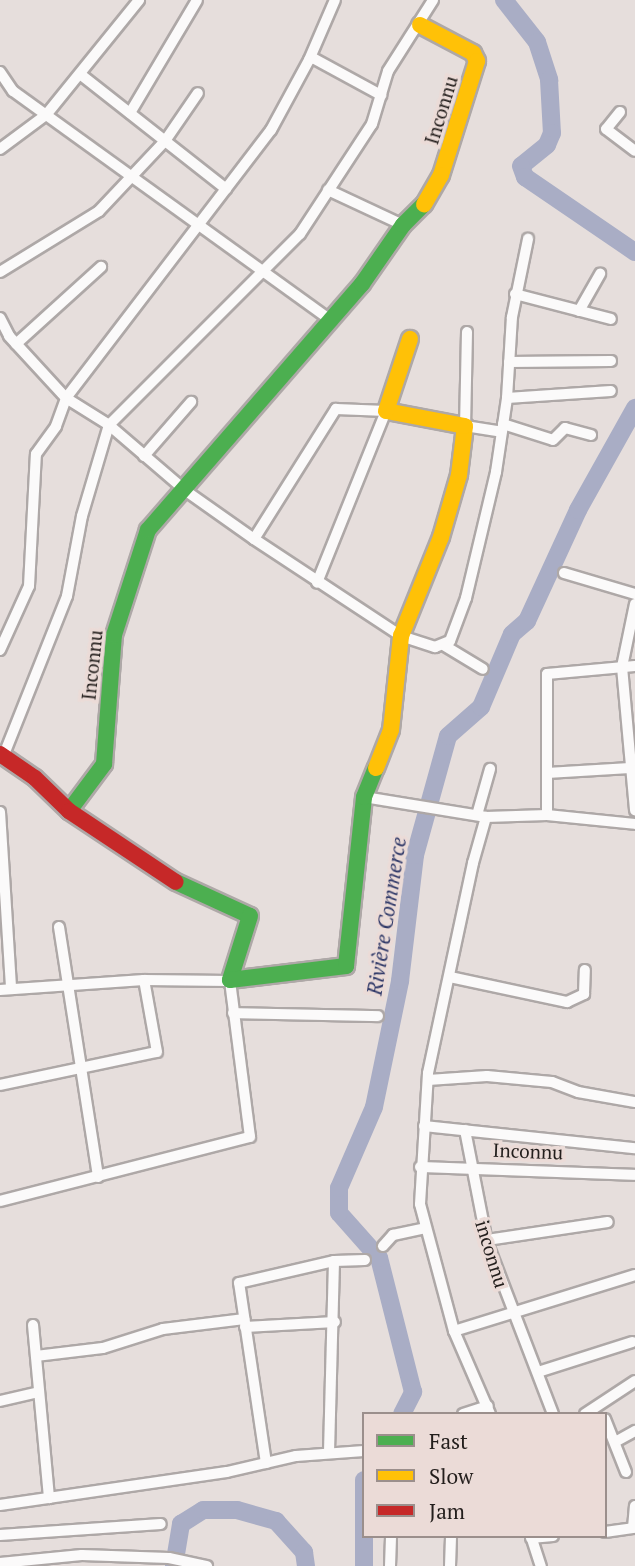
<!DOCTYPE html>
<html>
<head>
<meta charset="utf-8">
<style>
  body { margin:0 }
  #map { position:relative; width:635px; height:1566px; overflow:hidden; background:#e6dedc; font-family:"PT Serif",serif }
  div>[style] { position:absolute }
  [style*='--x'] { left:calc(var(--x)*1px); top:calc(var(--y)*1px); width:calc(var(--w)*1px); rotate:calc(var(--a)*1deg) }
  .river>* { height:18px; margin:-9px; padding:0 9px; transform-origin:9px; border-radius:9px; background:#a9adc5 }
  .roads { filter:drop-shadow(2px 0 #aea8a7) drop-shadow(-2px 0 #aea8a7) drop-shadow(0 2px #aea8a7) drop-shadow(0 -2px #aea8a7) }
  .street>* { height:10px; margin:-5px; padding:0 5px; transform-origin:5px; border-radius:5px; background:#fbfafa }
  .fast>* { height:16px; margin:-8px; padding:0 8px; transform-origin:8px; border-radius:8px; background:#4caf50 }
  .slow>* { height:16px; margin:-8px; padding:0 8px; transform-origin:8px; border-radius:8px; background:#ffc107 }
  .jam>* { height:16px; margin:-8px; padding:0 8px; transform-origin:8px; border-radius:8px; background:#c62828 }
  span { translate:-50% -50%; white-space:nowrap; text-align:center; line-height:1.15; -webkit-text-stroke:7px #ebdbd7; paint-order:stroke }
  .street-label { font-size:19px; color:#231e1c }
  .water-label { font-size:21px; color:#303968; font-style:italic }
  .legend { position:absolute; left:362px; top:1412px; width:245px; height:126px; box-sizing:border-box; background:#ebdbd7; border:2px solid #9b8f8c; margin:0; padding:9px 12px; list-style:none; font-size:21px; color:#231e1c }
  .legend li { display:flex; align-items:center; gap:14px; height:35px }
  .legend b { width:35px; border:2px solid #9b8f8c }
</style>
</head>
<body>
<div id="map">
  <div class="river">
    <i style="--x:504;--y:0;--w:53;--a:51.8"></i>
    <i style="--x:537;--y:42;--w:40;--a:72"></i>
    <i style="--x:549;--y:80;--w:53;--a:86.8"></i>
    <i style="--x:552;--y:133;--w:13;--a:113"></i>
    <i style="--x:547;--y:145;--w:33;--a:141"></i>
    <i style="--x:521;--y:166;--w:12;--a:70"></i>
    <i style="--x:525;--y:177;--w:133;--a:34.3"></i>
    <i style="--x:402;--y:1414;--w:25;--a:-63"></i>
    <i style="--x:413;--y:1392;--w:138;--a:-104.2"></i>
    <i style="--x:379;--y:1258;--w:60;--a:-131.6"></i>
    <i style="--x:339;--y:1213;--w:25;--a:-90"></i>
    <i style="--x:339;--y:1188;--w:88;--a:-66.6"></i>
    <i style="--x:374;--y:1107;--w:129;--a:-78.3"></i>
    <i style="--x:400;--y:981;--w:127;--a:-83.2"></i>
    <i style="--x:415;--y:855;--w:123;--a:-74.5"></i>
    <i style="--x:448;--y:736;--w:44;--a:-41.3"></i>
    <i style="--x:481;--y:707;--w:79;--a:-67"></i>
    <i style="--x:512;--y:634;--w:20;--a:-41"></i>
    <i style="--x:527;--y:621;--w:122;--a:-65.3"></i>
    <i style="--x:578;--y:510;--w:117;--a:-60.8"></i>
    <i style="--x:174;--y:1566;--w:43;--a:-80.5"></i>
    <i style="--x:181;--y:1524;--w:26;--a:-32"></i>
    <i style="--x:203;--y:1510;--w:34;--a:0"></i>
    <i style="--x:237;--y:1510;--w:41;--a:15.8"></i>
    <i style="--x:276;--y:1521;--w:42;--a:47.9"></i>
    <i style="--x:304;--y:1552;--w:14;--a:82"></i>
    <i style="--x:364;--y:1566;--w:86;--a:-90"></i>
  </div>
  <div class="roads">
    <div class="street">
      <i style="--x:311;--y:57;--w:80;--a:28.5"></i>
      <i style="--x:0;--y:72;--w:23;--a:56"></i>
      <i style="--x:13;--y:91;--w:391;--a:35.8"></i>
      <i style="--x:80;--y:74;--w:186;--a:38.2"></i>
      <i style="--x:620;--y:112;--w:22;--a:129"></i>
      <i style="--x:606;--y:129;--w:36;--a:37"></i>
      <i style="--x:130;--y:113;--w:131;--a:-59.3"></i>
      <i style="--x:0;--y:149;--w:57;--a:-36.5"></i>
      <i style="--x:46;--y:115;--w:148;--a:-51"></i>
      <i style="--x:328;--y:190;--w:83;--a:25"></i>
      <i style="--x:0;--y:272;--w:116;--a:-31.6"></i>
      <i style="--x:99;--y:211;--w:96;--a:-46.7"></i>
      <i style="--x:165;--y:141;--w:58;--a:-55.5"></i>
      <i style="--x:515;--y:294;--w:99;--a:14.6"></i>
      <i style="--x:579;--y:311;--w:43;--a:-60.4"></i>
      <i style="--x:0;--y:318;--w:20;--a:63"></i>
      <i style="--x:9;--y:336;--w:84;--a:47.4"></i>
      <i style="--x:66;--y:398;--w:51;--a:32.1"></i>
      <i style="--x:109;--y:425;--w:101;--a:40.6"></i>
      <i style="--x:186;--y:491;--w:83;--a:35.2"></i>
      <i style="--x:254;--y:539;--w:154;--a:-57.8"></i>
      <i style="--x:336;--y:409;--w:50;--a:2.3"></i>
      <i style="--x:386;--y:411;--w:185;--a:111.9"></i>
      <i style="--x:467;--y:332;--w:94;--a:91.2"></i>
      <i style="--x:465;--y:426;--w:37;--a:9"></i>
      <i style="--x:16;--y:344;--w:115;--a:-42.2"></i>
      <i style="--x:509;--y:362;--w:102;--a:-0.6"></i>
      <i style="--x:507;--y:398;--w:104;--a:-3.9"></i>
      <i style="--x:503;--y:424;--w:52;--a:17.7"></i>
      <i style="--x:553;--y:440;--w:17;--a:-45"></i>
      <i style="--x:565;--y:428;--w:27;--a:15"></i>
      <i style="--x:144;--y:456;--w:72;--a:-49"></i>
      <i style="--x:254;--y:539;--w:176;--a:33.4"></i>
      <i style="--x:401;--y:636;--w:36;--a:18"></i>
      <i style="--x:435;--y:647;--w:16;--a:-22"></i>
      <i style="--x:450;--y:641;--w:46;--a:-69.6"></i>
      <i style="--x:466;--y:598;--w:130;--a:-76.6"></i>
      <i style="--x:496;--y:472;--w:75;--a:-81.5"></i>
      <i style="--x:507;--y:398;--w:81;--a:-86.5"></i>
      <i style="--x:512;--y:317;--w:80;--a:-78.4"></i>
      <i style="--x:564;--y:573;--w:74;--a:16.5"></i>
      <i style="--x:635;--y:604;--w:64;--a:101.7"></i>
      <i style="--x:622;--y:667;--w:144;--a:84.8"></i>
      <i style="--x:445;--y:646;--w:44;--a:31.2"></i>
      <i style="--x:0;--y:650;--w:70;--a:-65.6"></i>
      <i style="--x:29;--y:586;--w:132;--a:-87"></i>
      <i style="--x:36;--y:454;--w:34;--a:-54"></i>
      <i style="--x:56;--y:426;--w:30;--a:-70"></i>
      <i style="--x:66;--y:398;--w:337;--a:-52.6"></i>
      <i style="--x:271;--y:130;--w:80;--a:-61.5"></i>
      <i style="--x:309;--y:60;--w:65;--a:-66.6"></i>
      <i style="--x:3;--y:757;--w:173;--a:-68.3"></i>
      <i style="--x:67;--y:596;--w:81;--a:-79.4"></i>
      <i style="--x:82;--y:516;--w:95;--a:-73.5"></i>
      <i style="--x:109;--y:425;--w:270;--a:-45"></i>
      <i style="--x:300;--y:234;--w:131;--a:-56.8"></i>
      <i style="--x:372;--y:124;--w:55;--a:-73.2"></i>
      <i style="--x:388;--y:71;--w:84;--a:-57.6"></i>
      <i style="--x:547;--y:773;--w:83;--a:-3.4"></i>
      <i style="--x:364;--y:797;--w:124;--a:9.3"></i>
      <i style="--x:0;--y:812;--w:176;--a:86.4"></i>
      <i style="--x:477;--y:815;--w:48;--a:-74.2"></i>
      <i style="--x:547;--y:815;--w:141;--a:-90"></i>
      <i style="--x:547;--y:674;--w:88;--a:-5.2"></i>
      <i style="--x:59;--y:927;--w:253;--a:81.1"></i>
      <i style="--x:450;--y:977;--w:120;--a:12.1"></i>
      <i style="--x:567;--y:1002;--w:19;--a:-25"></i>
      <i style="--x:584;--y:994;--w:24;--a:-88"></i>
      <i style="--x:0;--y:990;--w:144;--a:-4"></i>
      <i style="--x:144;--y:980;--w:85;--a:0.7"></i>
      <i style="--x:233;--y:1013;--w:145;--a:1.2"></i>
      <i style="--x:428;--y:1080;--w:59;--a:-3.9"></i>
      <i style="--x:487;--y:1076;--w:65;--a:5.3"></i>
      <i style="--x:552;--y:1082;--w:28;--a:21"></i>
      <i style="--x:578;--y:1092;--w:58;--a:10"></i>
      <i style="--x:0;--y:1085;--w:160;--a:-11.9"></i>
      <i style="--x:157;--y:1052;--w:73;--a:-100.2"></i>
      <i style="--x:424;--y:1126;--w:212;--a:6"></i>
      <i style="--x:465;--y:1130;--w:114;--a:78.9"></i>
      <i style="--x:487;--y:1242;--w:184;--a:69"></i>
      <i style="--x:420;--y:1167;--w:215;--a:2.1"></i>
      <i style="--x:0;--y:1201;--w:258;--a:-14.4"></i>
      <i style="--x:250;--y:1137;--w:158;--a:-97.3"></i>
      <i style="--x:487;--y:1240;--w:122;--a:-8.5"></i>
      <i style="--x:383;--y:1246;--w:15;--a:-48"></i>
      <i style="--x:393;--y:1235;--w:33;--a:-12"></i>
      <i style="--x:33;--y:1325;--w:174;--a:84.7"></i>
      <i style="--x:245;--y:1327;--w:90;--a:-3.2"></i>
      <i style="--x:454;--y:1331;--w:189;--a:-17.2"></i>
      <i style="--x:36;--y:1356;--w:67;--a:-6.8"></i>
      <i style="--x:103;--y:1348;--w:63;--a:-17.6"></i>
      <i style="--x:163;--y:1329;--w:82;--a:-7"></i>
      <i style="--x:538;--y:1372;--w:99;--a:-17.7"></i>
      <i style="--x:0;--y:1401;--w:40;--a:-13"></i>
      <i style="--x:463;--y:1414;--w:26;--a:-18"></i>
      <i style="--x:490;--y:1414;--w:90;--a:-113.4"></i>
      <i style="--x:454;--y:1331;--w:131;--a:-105"></i>
      <i style="--x:420;--y:1204;--w:131;--a:-86.5"></i>
      <i style="--x:428;--y:1073;--w:215;--a:-77.9"></i>
      <i style="--x:473;--y:863;--w:48;--a:-74.2"></i>
      <i style="--x:486;--y:817;--w:61;--a:-1.9"></i>
      <i style="--x:547;--y:815;--w:88;--a:5.8"></i>
      <i style="--x:585;--y:1414;--w:60;--a:-33.4"></i>
      <i style="--x:605;--y:1419;--w:57;--a:68.4"></i>
      <i style="--x:615;--y:1442;--w:23;--a:-29"></i>
      <i style="--x:329;--y:1452;--w:191;--a:-88.5"></i>
      <i style="--x:266;--y:1463;--w:182;--a:-98.5"></i>
      <i style="--x:239;--y:1283;--w:98;--a:-13"></i>
      <i style="--x:334;--y:1261;--w:31;--a:-2"></i>
      <i style="--x:0;--y:1505;--w:229;--a:-8.3"></i>
      <i style="--x:227;--y:1472;--w:71;--a:-13.1"></i>
      <i style="--x:296;--y:1456;--w:68;--a:-4.2"></i>
      <i style="--x:605;--y:1532;--w:28;--a:-8"></i>
      <i style="--x:633;--y:1528;--w:22;--a:-85"></i>
      <i style="--x:0;--y:1535;--w:161;--a:-3.9"></i>
      <i style="--x:531;--y:1536;--w:32;--a:72"></i>
      <i style="--x:531;--y:1538;--w:22;--a:-5"></i>
      <i style="--x:0;--y:1563;--w:82;--a:-5.6"></i>
      <i style="--x:82;--y:1555;--w:87;--a:2"></i>
      <i style="--x:169;--y:1558;--w:39;--a:12"></i>
      <i style="--x:390;--y:1566;--w:30;--a:-88"></i>
      <i style="--x:450;--y:1566;--w:30;--a:-88"></i>
    </div>
    <div class="fast">
      <i style="--x:69;--y:811;--w:59;--a:-53.3"></i>
      <i style="--x:104;--y:764;--w:129;--a:-85.6"></i>
      <i style="--x:114;--y:635;--w:110;--a:-72.1"></i>
      <i style="--x:148;--y:530;--w:326;--a:-49"></i>
      <i style="--x:362;--y:284;--w:72;--a:-55.2"></i>
      <i style="--x:403;--y:225;--w:30;--a:-45"></i>
      <i style="--x:176;--y:882;--w:81;--a:24.7"></i>
      <i style="--x:250;--y:916;--w:67;--a:107.4"></i>
      <i style="--x:230;--y:980;--w:117;--a:-6.9"></i>
      <i style="--x:346;--y:966;--w:170;--a:-83.9"></i>
      <i style="--x:364;--y:797;--w:31;--a:-68"></i>
    </div>
    <div class="slow">
      <i style="--x:420;--y:25;--w:60;--a:27.8"></i>
      <i style="--x:473;--y:53;--w:9;--a:63"></i>
      <i style="--x:477;--y:61;--w:120;--a:107.5"></i>
      <i style="--x:441;--y:175;--w:34;--a:120"></i>
      <i style="--x:376;--y:768;--w:41;--a:-68.5"></i>
      <i style="--x:391;--y:730;--w:95;--a:-83.9"></i>
      <i style="--x:401;--y:636;--w:107;--a:-68"></i>
      <i style="--x:441;--y:537;--w:65;--a:-73.8"></i>
      <i style="--x:459;--y:475;--w:49;--a:-83"></i>
      <i style="--x:465;--y:426;--w:80;--a:-169.2"></i>
      <i style="--x:386;--y:411;--w:76;--a:-71.6"></i>
    </div>
    <div class="jam">
      <i style="--x:0;--y:754;--w:42;--a:34.4"></i>
      <i style="--x:35;--y:778;--w:47;--a:44.1"></i>
      <i style="--x:69;--y:811;--w:128;--a:33.6"></i>
    </div>
  </div>
  <div class="street-label">
    <span style="left:441px;top:110px;rotate:-73deg">Inconnu</span>
    <span style="left:92px;top:665px;rotate:-84deg">Inconnu</span>
    <span style="left:528px;top:1151px;rotate:2deg">Inconnu</span>
    <span style="left:492px;top:1254px;rotate:73deg">inconnu</span>
  </div>
  <div class="water-label">
    <span style="left:386px;top:916px;rotate:-81deg">Rivière Commerce</span>
  </div>
  <ul class="legend">
  <li><b style="height:9px;background:#4caf50"></b>Fast</li>
  <li><b style="height:9px;background:#ffc107"></b>Slow</li>
  <li><b style="height:9px;background:#c62828"></b>Jam</li>
  </ul>
</div>
</body>
</html>
